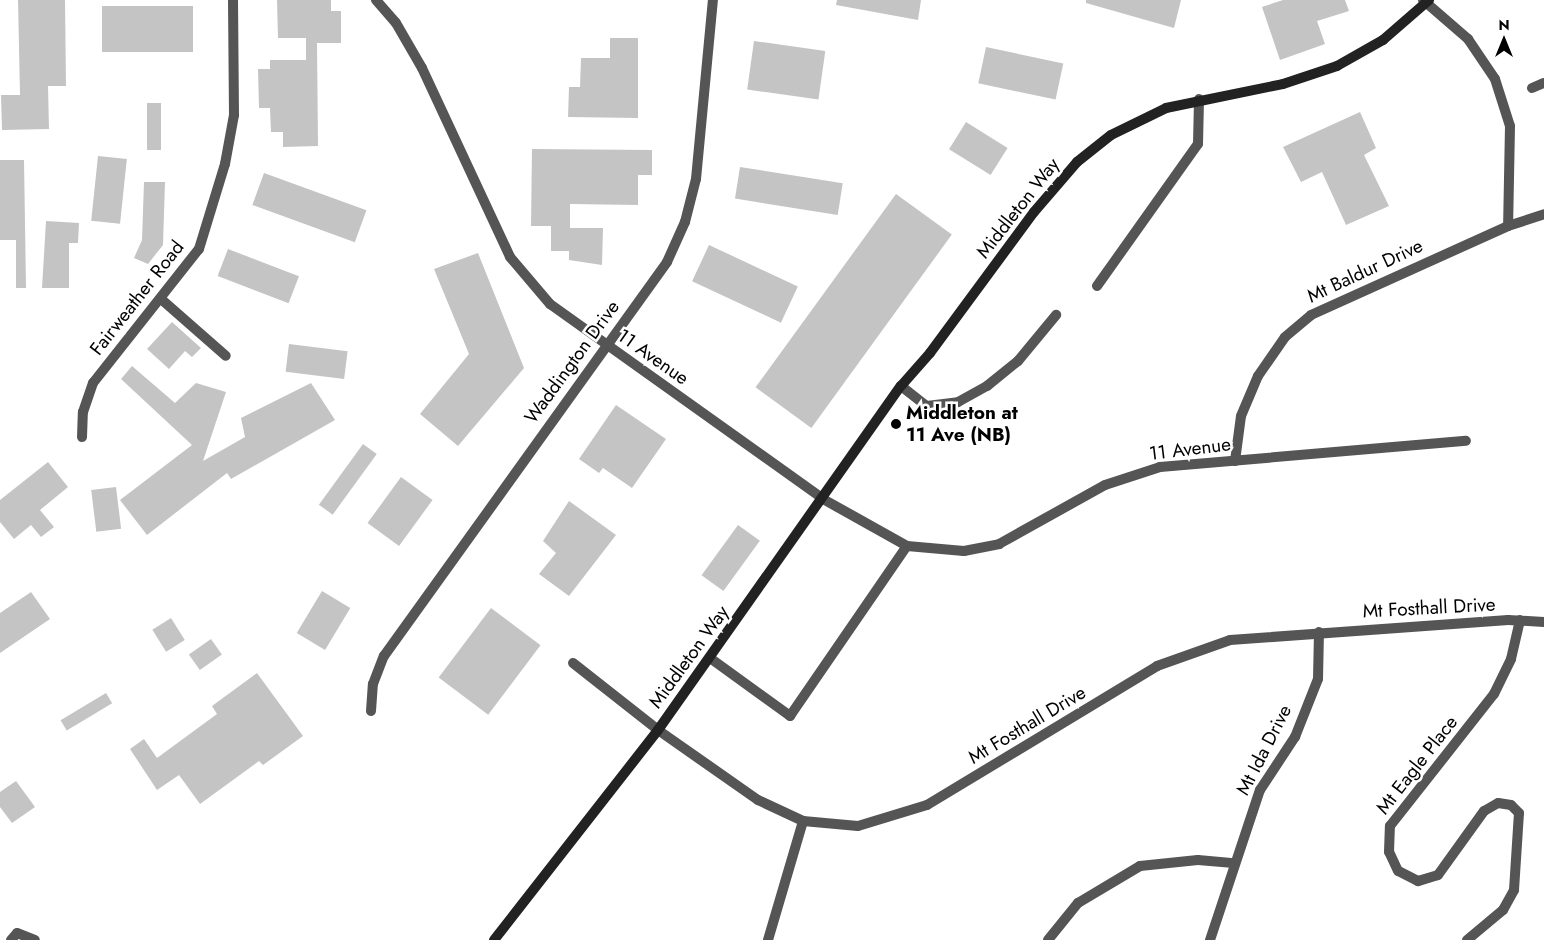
<!DOCTYPE html>
<html>
<head>
<meta charset="utf-8">
<style>
  body { margin:0 }
  #map { position:relative; width:1544px; height:940px; overflow:hidden; background:#fff; font-family:Jost,sans-serif }
  div>[style] { position:absolute }
  [style*='--x'] { left:calc(var(--x)*1px); top:calc(var(--y)*1px); width:calc(var(--w)*1px); rotate:calc(var(--a)*1deg) }
  .building>* { inset:0; background:#c4c4c4; transform-origin:0 0 }
  .street>* { height:10px; margin:-5px; padding:0 5px; transform-origin:5px; border-radius:5px; background:#555 }
  .secondary>* { height:10px; margin:-5px; padding:0 5px; transform-origin:5px; border-radius:5px; background:#222 }
  .dots>* { width:14px; height:14px; translate:-50% -50%; box-sizing:border-box; border:2px solid #fff; border-radius:50% }
  span { translate:-50% -50%; white-space:nowrap; text-align:center; line-height:1.15; -webkit-text-stroke:5px #fff; paint-order:stroke }
  .street-label { font-size:19px; color:#000 }
  .poi-label { font-size:19px; color:#000; font-weight:700 }
  .left { translate:0 -50%; text-align:left }
  .north { position:absolute; left:1479px; top:15px; width:50px; height:50px; -webkit-text-stroke:4px #fff; paint-order:stroke; rotate:0deg; font-size:14px; font-weight:700; line-height:20px; text-align:center; color:#000 }
  .north::after { content:''; display:block; margin:auto; width:18px; height:22px; background:#000; clip-path:polygon(50% 0,100% 100%,50% 72%,0 100%) }
</style>
</head>
<body>
<div id="map">
  <div class="building">
    <i style="clip-path:polygon(18px 0,65px 0,66px 86px,48px 86px,49px 129px,2px 130px,1px 95px,20px 95px)"></i>
    <i style="clip-path:polygon(277px 0,331px 0,331px 11px,341px 11px,341px 43px,317px 43px,318px 146px,283px 147px,283px 132px,271px 132px,270px 108px,259px 108px,258px 69px,270px 69px,270px 60px,306px 60px,306px 38px,278px 38px)"></i>
    <i style="clip-path:polygon(837px 0,921px 0,918px 20px,836px 5px)"></i>
    <i style="clip-path:polygon(1086px 0,1181px 0,1174px 28px,1086px 3px)"></i>
    <i style="clip-path:polygon(1283px 0,1345px 0,1349px 11px,1317px 21px,1325px 44px,1280px 60px,1262px 7px)"></i>
    <i style="left:102px;top:6px;width:91px;height:46px"></i>
    <i style="clip-path:polygon(610px 38px,638px 38px,638px 118px,568px 117px,569px 87px,580px 87px,581px 58px,610px 58px)"></i>
    <i style="left:754px;top:41px;width:72px;height:49px;rotate:8deg"></i>
    <i style="left:986px;top:47px;width:79px;height:37px;rotate:12deg"></i>
    <i style="left:147px;top:103px;width:14px;height:47px"></i>
    <i style="clip-path:polygon(1360px 112px,1376px 148px,1364px 155px,1389px 206px,1346px 225px,1322px 172px,1301px 182px,1283px 147px)"></i>
    <i style="left:966px;top:122px;width:49px;height:32px;rotate:32deg"></i>
    <i style="clip-path:polygon(532px 149px,652px 150px,652px 175px,638px 175px,638px 205px,570px 204px,570px 228px,603px 228px,602px 265px,569px 260px,569px 251px,551px 251px,551px 226px,531px 226px)"></i>
    <i style="left:98px;top:156px;width:29px;height:65px;rotate:6deg"></i>
    <i style="clip-path:polygon(0 160px,24px 160px,26px 288px,16px 288px,16px 240px,0 240px)"></i>
    <i style="left:740px;top:167px;width:104px;height:32px;rotate:9deg"></i>
    <i style="left:264px;top:173px;width:109px;height:34px;rotate:20deg"></i>
    <i style="clip-path:polygon(144px 182px,165px 182px,163px 245px,148px 264px,134px 258px,142px 240px)"></i>
    <i style="left:896px;top:194px;width:69px;height:239px;rotate:36deg"></i>
    <i style="clip-path:polygon(46px 221px,79px 223px,78px 243px,69px 243px,69px 288px,42px 288px)"></i>
    <i style="left:709px;top:245px;width:98px;height:40px;rotate:25deg"></i>
    <i style="left:228px;top:249px;width:76px;height:29px;rotate:21deg"></i>
    <i style="clip-path:polygon(478px 253px,524px 368px,458px 446px,420px 414px,469px 354px,434px 269px)"></i>
    <i style="clip-path:polygon(172px 322px,201px 348px,192px 357px,185px 351px,169px 369px,147px 349px)"></i>
    <i style="left:289px;top:344px;width:59px;height:28px;rotate:7deg"></i>
    <i style="clip-path:polygon(132px 366px,175px 403px,196px 383px,226px 392px,203px 461px,245px 437px,241px 418px,311px 383px,335px 420px,231px 479px,227px 473px,147px 535px,120px 500px,192px 445px,121px 379px)"></i>
    <i style="clip-path:polygon(616px 405px,666px 439px,632px 488px,603px 468px,599px 473px,579px 459px)"></i>
    <i style="left:363px;top:444px;width:17px;height:75px;rotate:36deg"></i>
    <i style="clip-path:polygon(48px 462px,68px 487px,40px 510px,54px 527px,41px 537px,31px 525px,14px 539px,0 522px,0 500px)"></i>
    <i style="left:401px;top:477px;width:39px;height:57px;rotate:36deg"></i>
    <i style="left:116px;top:487px;width:42px;height:25px;rotate:83deg"></i>
    <i style="clip-path:polygon(569px 501px,616px 535px,569px 596px,539px 574px,556px 553px,543px 541px)"></i>
    <i style="left:738px;top:525px;width:27px;height:62px;rotate:36deg"></i>
    <i style="left:322px;top:591px;width:33px;height:49px;rotate:31deg"></i>
    <i style="clip-path:polygon(31px 592px,50px 619px,0 653px,0 613px)"></i>
    <i style="left:491px;top:608px;width:62px;height:87px;rotate:37deg"></i>
    <i style="left:171px;top:618px;width:26px;height:22px;rotate:58deg"></i>
    <i style="left:211px;top:639px;width:19px;height:27px;rotate:55deg"></i>
    <i style="clip-path:polygon(257px 673px,303px 736px,263px 765px,259px 761px,200px 804px,179px 775px,157px 790px,130px 749px,144px 739px,157px 758px,217px 714px,212px 706px)"></i>
    <i style="left:106px;top:693px;width:12px;height:53px;rotate:59deg"></i>
    <i style="clip-path:polygon(16px 781px,35px 807px,12px 823px,0 807px,0 792px)"></i>
  </div>
  <div class="street">
    <i style="--x:376;--y:0;--w:30;--a:49"></i>
    <i style="--x:396;--y:23;--w:52;--a:60"></i>
    <i style="--x:422;--y:68;--w:208;--a:65"></i>
    <i style="--x:510;--y:257;--w:62;--a:49.6"></i>
    <i style="--x:550;--y:304;--w:335;--a:35.5"></i>
    <i style="--x:823;--y:499;--w:96;--a:29.2"></i>
    <i style="--x:907;--y:546;--w:57;--a:5"></i>
    <i style="--x:964;--y:551;--w:36;--a:-11"></i>
    <i style="--x:999;--y:544;--w:121;--a:-29.1"></i>
    <i style="--x:1105;--y:485;--w:58;--a:-18.1"></i>
    <i style="--x:1160;--y:467;--w:307;--a:-4.9"></i>
    <i style="--x:1423;--y:0;--w:60;--a:40.9"></i>
    <i style="--x:1468;--y:39;--w:48;--a:56"></i>
    <i style="--x:1495;--y:79;--w:49;--a:72.3"></i>
    <i style="--x:1510;--y:126;--w:100;--a:91.1"></i>
    <i style="--x:1532;--y:88;--w:13;--a:-23"></i>
    <i style="--x:1097;--y:286;--w:174;--a:-54.6"></i>
    <i style="--x:1198;--y:144;--w:45;--a:-88.7"></i>
    <i style="--x:161;--y:299;--w:86;--a:41.2"></i>
    <i style="--x:901;--y:386;--w:33;--a:38"></i>
    <i style="--x:927;--y:406;--w:31;--a:-7"></i>
    <i style="--x:958;--y:402;--w:33;--a:-29"></i>
    <i style="--x:987;--y:386;--w:40;--a:-39"></i>
    <i style="--x:1018;--y:361;--w:60;--a:-50.4"></i>
    <i style="--x:82;--y:437;--w:25;--a:-88"></i>
    <i style="--x:83;--y:412;--w:31;--a:-71"></i>
    <i style="--x:93;--y:383;--w:171;--a:-51.7"></i>
    <i style="--x:199;--y:249;--w:89;--a:-73"></i>
    <i style="--x:225;--y:164;--w:50;--a:-79.6"></i>
    <i style="--x:234;--y:115;--w:115;--a:-90.5"></i>
    <i style="--x:1235;--y:461;--w:45;--a:-82.4"></i>
    <i style="--x:1241;--y:416;--w:43;--a:-67"></i>
    <i style="--x:1258;--y:376;--w:47;--a:-55.3"></i>
    <i style="--x:1285;--y:337;--w:34;--a:-40"></i>
    <i style="--x:1311;--y:315;--w:216;--a:-24.3"></i>
    <i style="--x:1508;--y:226;--w:38;--a:-18"></i>
    <i style="--x:710;--y:658;--w:99;--a:35.9"></i>
    <i style="--x:790;--y:716;--w:206;--a:-55.5"></i>
    <i style="--x:573;--y:663;--w:108;--a:38.2"></i>
    <i style="--x:658;--y:730;--w:122;--a:35"></i>
    <i style="--x:758;--y:800;--w:50;--a:25"></i>
    <i style="--x:803;--y:821;--w:55;--a:5.2"></i>
    <i style="--x:858;--y:826;--w:72;--a:-16.9"></i>
    <i style="--x:927;--y:805;--w:269;--a:-31.1"></i>
    <i style="--x:1157;--y:666;--w:77;--a:-19.6"></i>
    <i style="--x:1230;--y:640;--w:279;--a:-4.1"></i>
    <i style="--x:1508;--y:620;--w:36;--a:3"></i>
    <i style="--x:371;--y:711;--w:27;--a:-86"></i>
    <i style="--x:373;--y:684;--w:30;--a:-69"></i>
    <i style="--x:384;--y:656;--w:485;--a:-54.3"></i>
    <i style="--x:667;--y:262;--w:44;--a:-65.8"></i>
    <i style="--x:685;--y:222;--w:44;--a:-75.7"></i>
    <i style="--x:696;--y:179;--w:180;--a:-84.6"></i>
    <i style="--x:11;--y:940;--w:9;--a:-49"></i>
    <i style="--x:17;--y:933;--w:19;--a:21"></i>
    <i style="--x:768;--y:940;--w:124;--a:-73.6"></i>
    <i style="--x:1048;--y:940;--w:48;--a:-51"></i>
    <i style="--x:1078;--y:903;--w:72;--a:-30.8"></i>
    <i style="--x:1140;--y:866;--w:58;--a:-5.9"></i>
    <i style="--x:1198;--y:860;--w:36;--a:5"></i>
    <i style="--x:1210;--y:940;--w:158;--a:-71.6"></i>
    <i style="--x:1260;--y:790;--w:64;--a:-56.6"></i>
    <i style="--x:1295;--y:737;--w:62;--a:-68.4"></i>
    <i style="--x:1318;--y:679;--w:47;--a:-88.8"></i>
    <i style="--x:1467;--y:940;--w:47;--a:-39.8"></i>
    <i style="--x:1503;--y:910;--w:23;--a:-61"></i>
    <i style="--x:1514;--y:890;--w:77;--a:-86.3"></i>
    <i style="--x:1519;--y:813;--w:11;--a:-135"></i>
    <i style="--x:1511;--y:805;--w:13;--a:-171"></i>
    <i style="--x:1498;--y:803;--w:16;--a:150"></i>
    <i style="--x:1484;--y:811;--w:79;--a:125.7"></i>
    <i style="--x:1438;--y:875;--w:21;--a:163"></i>
    <i style="--x:1418;--y:881;--w:22;--a:-153"></i>
    <i style="--x:1398;--y:871;--w:21;--a:-115"></i>
    <i style="--x:1389;--y:852;--w:26;--a:-88"></i>
    <i style="--x:1390;--y:826;--w:168;--a:-51.8"></i>
    <i style="--x:1494;--y:694;--w:39;--a:-64"></i>
    <i style="--x:1511;--y:659;--w:40;--a:-77"></i>
  </div>
  <div class="secondary">
    <i style="--x:494;--y:940;--w:266;--a:-52"></i>
    <i style="--x:658;--y:730;--w:421;--a:-54.8"></i>
    <i style="--x:901;--y:386;--w:44;--a:-48.7"></i>
    <i style="--x:930;--y:353;--w:175;--a:-53.6"></i>
    <i style="--x:1034;--y:212;--w:66;--a:-49.3"></i>
    <i style="--x:1077;--y:162;--w:43;--a:-38.5"></i>
    <i style="--x:1111;--y:135;--w:61;--a:-26.1"></i>
    <i style="--x:1166;--y:108;--w:119;--a:-11.6"></i>
    <i style="--x:1283;--y:84;--w:57;--a:-18.4"></i>
    <i style="--x:1337;--y:66;--w:53;--a:-29.5"></i>
    <i style="--x:1383;--y:40;--w:61;--a:-41"></i>
  </div>
  <div class="dots">
    <i style="left:896px;top:424px;background:#000"></i>
  </div>
  <div class="street-label">
    <span style="left:1018px;top:208px;rotate:-52deg">Middleton Way</span>
    <span style="left:1365px;top:271px;rotate:-25deg">Mt Baldur Drive</span>
    <span style="left:137px;top:298px;rotate:-52deg">Fairweather Road</span>
    <span style="left:653px;top:357px;rotate:35deg">11 Avenue</span>
    <span style="left:572px;top:362px;rotate:-54deg">Waddington Drive</span>
    <span style="left:1190px;top:449px;rotate:-7deg">11 Avenue</span>
    <span style="left:1429px;top:608px;rotate:-3deg">Mt Fosthall Drive</span>
    <span style="left:689px;top:657px;rotate:-54deg">Middleton Way</span>
    <span style="left:1027px;top:725px;rotate:-31deg">Mt Fosthall Drive</span>
    <span style="left:1264px;top:750px;rotate:-63deg">Mt Ida Drive</span>
    <span style="left:1417px;top:765px;rotate:-52deg">Mt Eagle Place</span>
  </div>
  <div class="poi-label">
    <span class="left" style="left:906px;top:424px">Middleton at<br>11 Ave (NB)</span>
  </div>
  <div class="north">N</div>
</div>
</body>
</html>
